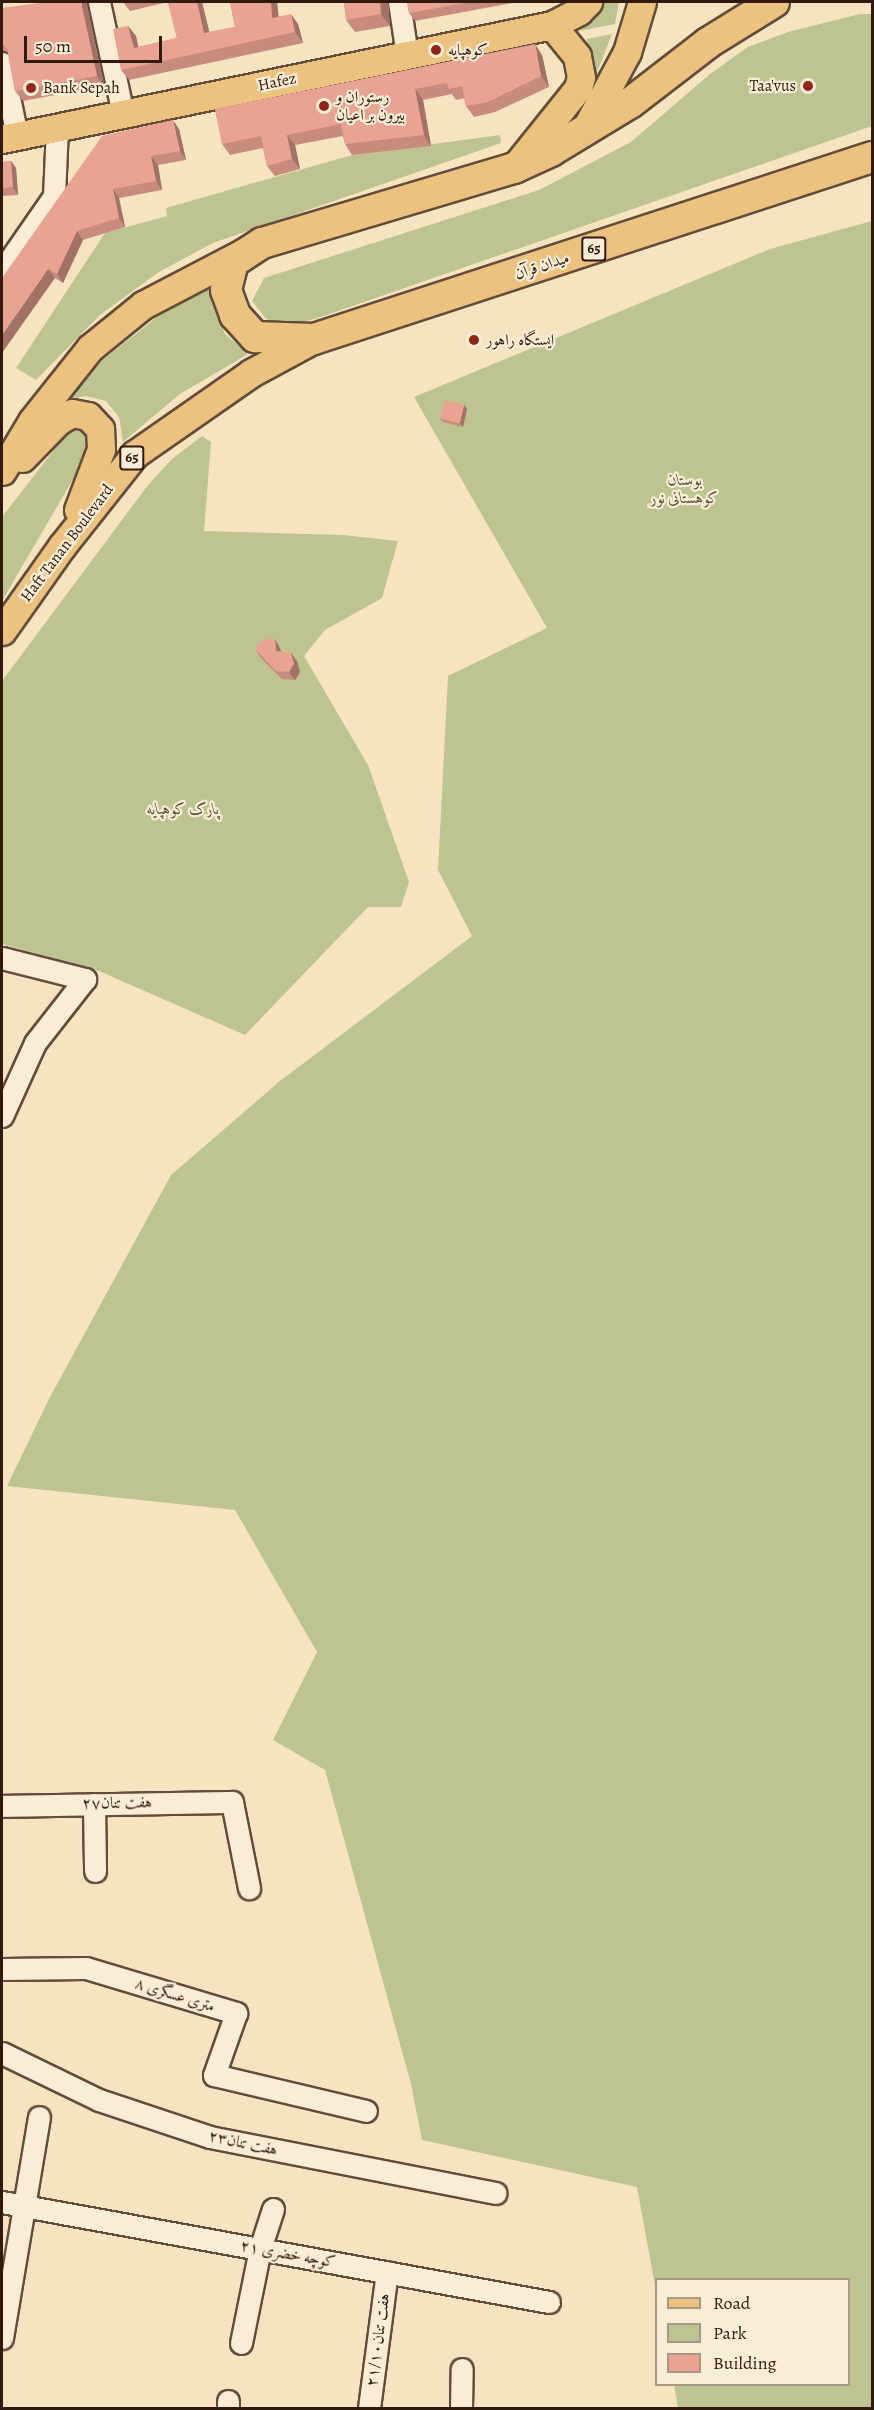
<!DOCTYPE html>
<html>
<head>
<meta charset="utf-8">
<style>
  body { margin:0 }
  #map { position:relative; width:874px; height:2410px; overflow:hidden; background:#f6e4c0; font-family:Alegreya,Amiri,serif }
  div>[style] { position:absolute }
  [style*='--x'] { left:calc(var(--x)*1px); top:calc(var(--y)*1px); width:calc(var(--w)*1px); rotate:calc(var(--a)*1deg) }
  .green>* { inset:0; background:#bdc492 }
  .roads { filter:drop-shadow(2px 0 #634c3a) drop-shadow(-2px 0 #634c3a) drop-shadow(0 2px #634c3a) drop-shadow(0 -2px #634c3a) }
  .minor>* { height:21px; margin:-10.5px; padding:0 10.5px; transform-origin:10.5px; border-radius:10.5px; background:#f9edd6 }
  .major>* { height:27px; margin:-13.5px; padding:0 13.5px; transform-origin:13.5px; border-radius:13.5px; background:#ebc280 }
  .highway>* { height:30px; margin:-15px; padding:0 15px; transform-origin:15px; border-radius:15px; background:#ebc280 }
  .wall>* { inset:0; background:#c88c7e }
  .shaded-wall>* { inset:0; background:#a27267 }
  .building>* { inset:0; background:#e8a393; transform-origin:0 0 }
  .dots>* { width:16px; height:16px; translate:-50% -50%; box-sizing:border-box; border:3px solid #f9edd6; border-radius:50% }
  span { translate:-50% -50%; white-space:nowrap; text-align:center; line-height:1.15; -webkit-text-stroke:4.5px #f9edd6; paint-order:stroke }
  .shield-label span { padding:2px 4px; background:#f9edd6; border:2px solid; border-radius:4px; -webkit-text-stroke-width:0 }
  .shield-label { font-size:15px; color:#32190e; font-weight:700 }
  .poi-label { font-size:16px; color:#32190e }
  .left { translate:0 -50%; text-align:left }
  .right { translate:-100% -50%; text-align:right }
  .street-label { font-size:16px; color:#32190e }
  .park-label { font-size:16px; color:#5c4c36; font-style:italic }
  .frame { position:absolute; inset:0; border:3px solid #32190e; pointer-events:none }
  .legend { position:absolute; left:655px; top:2278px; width:195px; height:108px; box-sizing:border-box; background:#f9edd6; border:2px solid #a99886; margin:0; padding:8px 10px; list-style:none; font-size:18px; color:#32190e }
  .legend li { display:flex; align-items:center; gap:12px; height:30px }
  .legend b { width:30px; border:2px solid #a99886 }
  .scale { position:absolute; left:24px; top:36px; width:138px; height:27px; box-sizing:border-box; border:3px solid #32190e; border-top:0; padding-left:8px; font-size:18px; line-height:21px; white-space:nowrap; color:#32190e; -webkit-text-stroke:4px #f9edd6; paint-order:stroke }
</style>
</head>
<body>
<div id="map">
  <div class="green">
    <i style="clip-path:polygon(604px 2px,619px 2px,615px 24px,579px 31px,596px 17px)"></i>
    <i style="clip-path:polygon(860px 14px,872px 14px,872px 126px,321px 317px,289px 326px,266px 319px,252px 301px,264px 278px,539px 190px,631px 142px,710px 74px,748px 47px,788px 32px)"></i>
    <i style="clip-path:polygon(612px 34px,591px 88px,587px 39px)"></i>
    <i style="clip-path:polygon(500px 135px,501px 143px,213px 243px,159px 272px,100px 315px,36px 380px,16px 368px,105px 233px,167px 216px,166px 208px,352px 155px)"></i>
    <i style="clip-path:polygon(872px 221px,872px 2408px,678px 2408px,674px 2385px,848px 2384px,848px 2280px,656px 2280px,656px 2291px,637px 2187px,422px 2140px,411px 2084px,325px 1770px,273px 1740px,317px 1652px,235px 1510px,7px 1486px,50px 1397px,171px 1175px,280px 1081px,472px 936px,438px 870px,448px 676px,547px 628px,414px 397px,770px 249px)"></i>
    <i style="clip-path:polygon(214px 283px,215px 309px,225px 334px,248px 354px,180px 394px,123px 442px,119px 417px,106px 401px,86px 396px,64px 400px,104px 359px,181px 298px)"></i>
    <i style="clip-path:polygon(71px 428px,86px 429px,93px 445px,2px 601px,2px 517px)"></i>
    <i style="clip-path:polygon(202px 436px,211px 442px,204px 531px,343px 535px,398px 541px,382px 598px,325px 630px,304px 656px,368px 765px,409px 882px,401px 907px,368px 907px,245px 1035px,99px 971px,2px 944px,2px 681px,148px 485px,172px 459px)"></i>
  </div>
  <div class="roads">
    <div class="minor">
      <i style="--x:99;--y:2;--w:115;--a:77.9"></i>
      <i style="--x:399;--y:2;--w:54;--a:81.4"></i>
      <i style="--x:2;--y:63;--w:75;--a:78.4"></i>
      <i style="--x:2;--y:271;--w:91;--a:-55.3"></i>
      <i style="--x:54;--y:196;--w:68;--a:-87.5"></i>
      <i style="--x:2;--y:958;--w:86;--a:14.2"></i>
      <i style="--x:85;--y:979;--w:81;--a:128"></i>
      <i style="--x:35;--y:1043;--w:80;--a:114.3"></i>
      <i style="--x:94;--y:1804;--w:67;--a:89.1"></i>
      <i style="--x:2;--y:1806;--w:230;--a:-1"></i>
      <i style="--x:232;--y:1802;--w:88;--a:78.8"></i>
      <i style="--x:2;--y:1969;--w:84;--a:-0.7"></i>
      <i style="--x:86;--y:1968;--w:157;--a:16.7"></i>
      <i style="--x:236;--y:2013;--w:66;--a:109.5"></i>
      <i style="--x:214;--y:2075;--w:156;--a:13.3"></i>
      <i style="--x:2;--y:2053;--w:108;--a:25.9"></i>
      <i style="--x:99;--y:2100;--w:117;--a:18.4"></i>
      <i style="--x:210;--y:2137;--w:291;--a:11.1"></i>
      <i style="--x:2;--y:2202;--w:556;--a:10.36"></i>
      <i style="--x:2;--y:2338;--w:224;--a:-80.5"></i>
      <i style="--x:241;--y:2343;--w:96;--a:-78.6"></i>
      <i style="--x:260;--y:2249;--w:42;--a:-72"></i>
      <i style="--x:228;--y:2408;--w:7;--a:-90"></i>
      <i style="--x:369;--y:2408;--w:137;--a:-82.5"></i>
      <i style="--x:461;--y:2408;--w:39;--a:-89"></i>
    </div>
    <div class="major">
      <i style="--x:586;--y:128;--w:86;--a:-61.7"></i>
      <i style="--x:627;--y:52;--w:52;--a:-73.3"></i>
      <i style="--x:2;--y:139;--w:562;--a:-11.71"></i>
      <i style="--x:552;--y:25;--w:30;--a:-27"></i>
      <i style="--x:579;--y:11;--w:13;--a:-45"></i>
      <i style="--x:514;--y:168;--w:102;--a:-51.3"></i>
      <i style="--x:578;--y:88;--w:11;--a:-75"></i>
      <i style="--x:581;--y:77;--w:21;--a:-101"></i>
      <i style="--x:577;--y:56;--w:40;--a:-129"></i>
      <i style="--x:22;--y:458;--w:52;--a:-45.8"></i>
      <i style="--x:58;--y:421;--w:16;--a:-30"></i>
      <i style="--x:72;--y:413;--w:16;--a:11"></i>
      <i style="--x:88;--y:416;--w:18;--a:47"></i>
      <i style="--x:100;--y:429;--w:20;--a:87"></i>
      <i style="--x:101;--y:449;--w:65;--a:110.7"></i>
      <i style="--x:2;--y:471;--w:58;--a:-59"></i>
      <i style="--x:32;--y:421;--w:93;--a:-51.5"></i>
      <i style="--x:90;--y:348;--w:68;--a:-39.1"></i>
      <i style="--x:143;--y:305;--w:121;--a:-27.6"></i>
      <i style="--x:2;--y:631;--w:104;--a:-54.8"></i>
      <i style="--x:62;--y:546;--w:117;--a:-51.6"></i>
      <i style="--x:135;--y:454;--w:141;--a:-34.9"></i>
      <i style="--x:251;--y:373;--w:72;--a:-28.4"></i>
    </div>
    <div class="highway">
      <i style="--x:774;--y:2;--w:78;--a:148.2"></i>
      <i style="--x:708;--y:43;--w:98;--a:142.4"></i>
      <i style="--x:630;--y:103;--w:92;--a:148.7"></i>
      <i style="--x:551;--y:151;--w:41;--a:155.3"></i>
      <i style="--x:514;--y:168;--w:263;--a:163.4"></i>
      <i style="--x:262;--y:243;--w:35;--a:147"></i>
      <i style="--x:233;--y:262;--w:29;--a:104"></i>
      <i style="--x:226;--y:290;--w:27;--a:70"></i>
      <i style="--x:235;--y:315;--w:30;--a:48"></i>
      <i style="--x:255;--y:337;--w:59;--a:1.9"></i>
      <i style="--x:314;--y:339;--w:587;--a:-18.06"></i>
    </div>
  </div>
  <div class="wall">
    <i style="clip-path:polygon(123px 2px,202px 2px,209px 32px,235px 27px,230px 2px,277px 2px,278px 16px,298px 24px,303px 43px,129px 80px,121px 70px,128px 26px,136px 36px,138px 47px,177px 38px,168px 2px,130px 11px)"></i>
    <i style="clip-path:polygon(344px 2px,388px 2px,390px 26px,355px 32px,346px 20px)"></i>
    <i style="clip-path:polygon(407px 2px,518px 2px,415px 21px,409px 13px)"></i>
    <i style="clip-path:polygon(87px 5px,104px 86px,23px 101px,15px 91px,8px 52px,7px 51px,2px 51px,2px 8px)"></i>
    <i style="clip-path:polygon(542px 55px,549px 87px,495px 112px,474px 117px,466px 106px,464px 98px,456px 100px,452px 94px,423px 100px,431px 146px,352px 155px,345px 144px,343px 136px,295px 145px,300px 169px,275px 176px,267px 166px,263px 148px,230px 155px,222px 144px,215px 109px)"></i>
    <i style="clip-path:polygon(179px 129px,186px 160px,158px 165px,162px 190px,119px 198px,125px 227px,83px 240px,63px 283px,55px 278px,2px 278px)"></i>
    <i style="clip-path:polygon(11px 161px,16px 168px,18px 195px,2px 196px,2px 162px)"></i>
    <i style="clip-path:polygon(464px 405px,467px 409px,463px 427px,443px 422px,440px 418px)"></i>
    <i style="clip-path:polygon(280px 648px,281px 652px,297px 661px,300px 672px,295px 680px,282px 679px,260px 657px,255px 649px)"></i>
  </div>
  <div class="shaded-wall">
    <i style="clip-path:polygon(81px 2px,87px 2px,87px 5px,104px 86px,97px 76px)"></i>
    <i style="clip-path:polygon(197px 2px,202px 2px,212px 43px,204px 33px)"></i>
    <i style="clip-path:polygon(271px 2px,277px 2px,280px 28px,272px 18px)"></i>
    <i style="clip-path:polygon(380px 2px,388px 2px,390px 26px,381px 14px)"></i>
    <i style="clip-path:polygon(291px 14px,298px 24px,303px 43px,295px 32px)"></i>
    <i style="clip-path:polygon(128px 26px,136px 36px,141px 59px,134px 48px)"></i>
    <i style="clip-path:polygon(535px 44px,542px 55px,549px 87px,541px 76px)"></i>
    <i style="clip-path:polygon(415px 89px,423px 100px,431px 146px,424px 135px)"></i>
    <i style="clip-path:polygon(173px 120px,179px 129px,186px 160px,180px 151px)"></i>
    <i style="clip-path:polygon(287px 135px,295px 145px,300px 169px,292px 159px)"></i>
    <i style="clip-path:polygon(151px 156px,158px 165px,162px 190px,156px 181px)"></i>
    <i style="clip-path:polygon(11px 161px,16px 168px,18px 195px,13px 187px)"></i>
    <i style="clip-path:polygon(113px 189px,119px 198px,125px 227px,119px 218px)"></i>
    <i style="clip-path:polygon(77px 231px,83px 240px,63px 283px,57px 274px)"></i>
    <i style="clip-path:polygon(48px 269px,55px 278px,2px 353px,2px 335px)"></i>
    <i style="clip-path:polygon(464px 405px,467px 409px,463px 427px,460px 423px)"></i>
    <i style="clip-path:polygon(275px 639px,280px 648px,282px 659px,276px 651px)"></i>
    <i style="clip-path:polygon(291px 653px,297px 661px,300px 672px,295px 680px,289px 672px)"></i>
  </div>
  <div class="building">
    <i style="clip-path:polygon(46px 2px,81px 2px,97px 76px,15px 91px,7px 49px,2px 43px,2px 8px)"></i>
    <i style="clip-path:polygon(168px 2px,197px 2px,204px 33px,235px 27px,230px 2px,271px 2px,272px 18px,291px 14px,295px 32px,121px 70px,113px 29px,128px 26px,134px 48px,177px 38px)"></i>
    <i style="clip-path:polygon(344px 2px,380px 2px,381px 14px,346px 20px)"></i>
    <i style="clip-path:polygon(407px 2px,470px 2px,409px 13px)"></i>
    <i style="clip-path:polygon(535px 44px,541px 76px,488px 102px,466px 106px,462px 86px,449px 89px,447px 83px,415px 89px,424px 135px,345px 144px,341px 124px,287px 135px,292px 159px,267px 166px,261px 136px,222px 144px,215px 109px)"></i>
    <i style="clip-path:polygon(173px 120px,180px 151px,151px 156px,156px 181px,113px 189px,119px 218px,77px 231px,57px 274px,48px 269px,2px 335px,2px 278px,102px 136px)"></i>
    <i style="clip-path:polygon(11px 161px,13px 187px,2px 188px,2px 162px)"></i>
    <i style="left:445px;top:400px;width:20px;height:19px;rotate:15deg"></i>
    <i style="clip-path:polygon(263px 639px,275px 639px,276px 651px,291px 653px,294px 664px,289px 672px,276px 671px,255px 649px)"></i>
  </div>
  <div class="dots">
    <i style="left:436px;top:50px;background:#8f2418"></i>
    <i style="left:808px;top:86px;background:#8f2418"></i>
    <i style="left:31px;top:88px;background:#8f2418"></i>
    <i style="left:324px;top:106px;background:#8f2418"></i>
    <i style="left:474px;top:340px;background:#8f2418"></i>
  </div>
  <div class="shield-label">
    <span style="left:594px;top:249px">65</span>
    <span style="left:132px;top:458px">65</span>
  </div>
  <div class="poi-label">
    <span class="left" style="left:448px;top:50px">کوهپایه</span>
    <span class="right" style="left:796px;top:86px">Taa'vus</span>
    <span class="left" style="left:43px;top:88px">Bank Sepah</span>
    <span class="left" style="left:336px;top:106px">رستوران و<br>بیرون بر اعيان</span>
    <span class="left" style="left:486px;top:340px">ایستگاه راهور</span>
  </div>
  <div class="street-label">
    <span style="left:277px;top:82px;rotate:-12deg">Hafez</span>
    <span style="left:542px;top:266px;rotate:-18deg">میدان قرآن</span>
    <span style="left:67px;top:543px;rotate:-53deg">Haft Tanan Boulevard</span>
    <span style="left:117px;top:1803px;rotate:-1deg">هفت تنان۲۷</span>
    <span style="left:175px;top:1995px;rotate:17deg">۸ متری عسگری</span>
    <span style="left:243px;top:2143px;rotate:12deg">هفت تنان۲۳</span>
    <span style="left:288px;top:2254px;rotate:10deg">کوچه خضری ۲۱</span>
    <span style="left:378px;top:2340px;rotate:-82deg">۲۱/۱۰هفت تنان</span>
  </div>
  <div class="park-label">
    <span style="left:685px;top:489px">بوستان<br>کوهستانی نور</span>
    <span style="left:183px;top:809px">پارک کوهپایه</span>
  </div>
  <div class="frame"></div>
  <ul class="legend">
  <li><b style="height:8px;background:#ebc280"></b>Road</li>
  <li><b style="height:16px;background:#bdc492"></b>Park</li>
  <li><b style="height:16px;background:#e8a393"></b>Building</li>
  </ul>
  <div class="scale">50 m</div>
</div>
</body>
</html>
